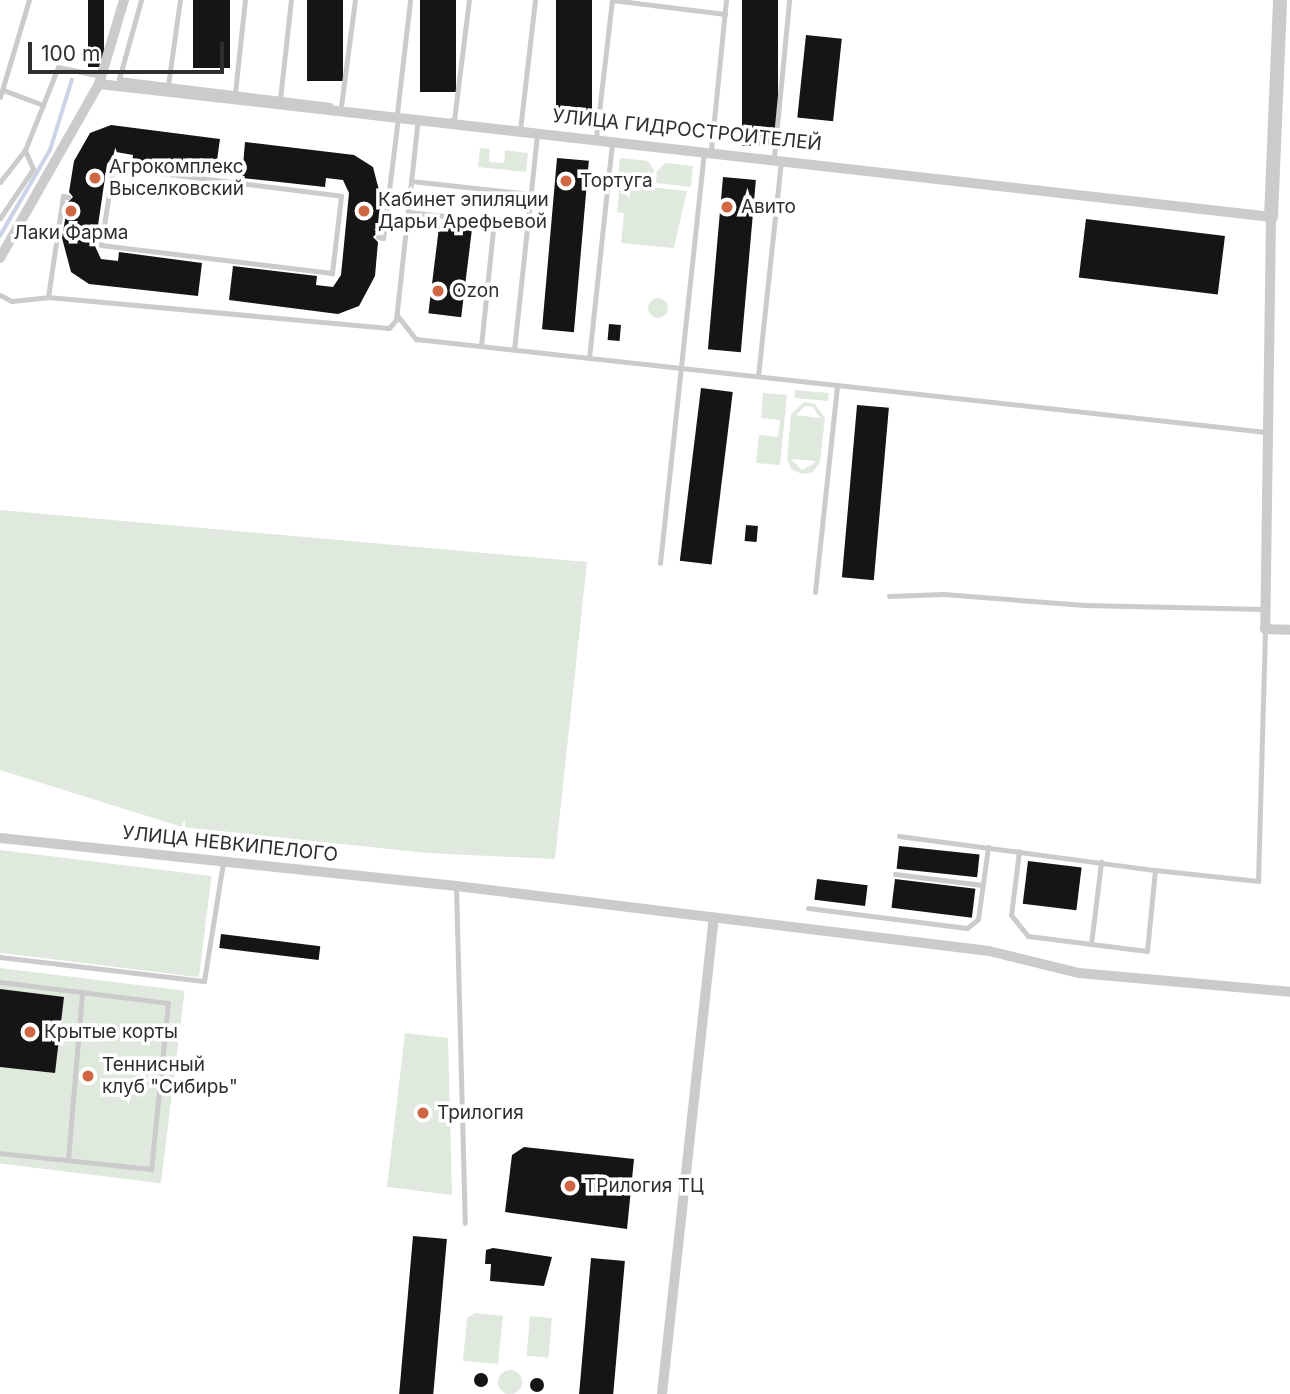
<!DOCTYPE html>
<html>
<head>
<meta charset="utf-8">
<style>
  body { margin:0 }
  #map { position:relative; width:1290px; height:1394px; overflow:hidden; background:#fff; font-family:Inter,sans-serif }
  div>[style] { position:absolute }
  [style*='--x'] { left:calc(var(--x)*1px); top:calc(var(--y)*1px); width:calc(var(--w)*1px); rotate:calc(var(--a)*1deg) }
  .green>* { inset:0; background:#e0e9dd; transform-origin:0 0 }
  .round { border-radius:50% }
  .stream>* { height:3.5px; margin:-1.75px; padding:0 1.75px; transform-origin:1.75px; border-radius:1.75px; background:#cbd3e7 }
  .building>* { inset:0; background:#151515; transform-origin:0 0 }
  .service>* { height:5px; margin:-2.5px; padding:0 2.5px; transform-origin:2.5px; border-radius:2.5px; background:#cbcbcb }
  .minor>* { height:10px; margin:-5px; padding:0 5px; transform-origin:5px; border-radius:5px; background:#cbcbcb }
  .tertiary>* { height:14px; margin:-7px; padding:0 7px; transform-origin:7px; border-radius:7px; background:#cbcbcb }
  .dots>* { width:19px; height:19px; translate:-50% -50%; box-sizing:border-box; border:4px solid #fff; border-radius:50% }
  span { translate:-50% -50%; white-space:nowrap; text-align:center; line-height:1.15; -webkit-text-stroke:7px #fff; paint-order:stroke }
  .street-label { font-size:19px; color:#2e2e2e }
  .poi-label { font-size:19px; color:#2e2e2e }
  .left { translate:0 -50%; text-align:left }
  .scale { position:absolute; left:28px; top:42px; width:196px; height:32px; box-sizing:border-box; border:4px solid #2e2e2e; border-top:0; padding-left:9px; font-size:21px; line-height:24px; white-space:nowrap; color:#2e2e2e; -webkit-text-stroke:5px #fff; paint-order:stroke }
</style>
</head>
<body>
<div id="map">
  <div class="green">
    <i style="clip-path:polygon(480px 148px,490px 149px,489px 162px,504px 163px,505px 150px,528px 153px,526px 172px,478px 167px)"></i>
    <i style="clip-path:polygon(620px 158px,648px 161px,654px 170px,652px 182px,618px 179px)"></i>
    <i style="clip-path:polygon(665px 163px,693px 166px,691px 187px,656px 183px,657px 171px)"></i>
    <i style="clip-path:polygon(620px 184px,687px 191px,674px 248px,621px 243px,624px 213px,617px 212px)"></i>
    <i class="round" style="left:648px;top:298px;width:20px;height:20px"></i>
    <i style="left:795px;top:390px;width:34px;height:8px;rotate:5deg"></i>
    <i style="clip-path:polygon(763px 393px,787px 395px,780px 465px,756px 463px,759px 435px,778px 437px,780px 420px,761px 418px)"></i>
    <i style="clip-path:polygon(evenodd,804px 402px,815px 404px,825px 418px,820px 462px,813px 472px,802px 474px,791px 469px,787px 459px,791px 414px,804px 402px,805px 406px,813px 407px,820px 418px,796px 415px,805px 406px,804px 402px,791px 459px,815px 461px,816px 462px,802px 470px,791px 459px)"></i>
    <i style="clip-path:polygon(0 510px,587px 562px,555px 859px,427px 853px,182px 827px,0 770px)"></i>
    <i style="left:0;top:850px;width:213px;height:102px;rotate:7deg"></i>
    <i style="left:0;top:968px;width:186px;height:194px;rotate:7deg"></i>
    <i style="clip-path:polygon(405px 1033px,448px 1038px,452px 1195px,387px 1187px)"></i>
    <i style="clip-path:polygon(475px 1313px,503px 1316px,498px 1364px,463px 1361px,467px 1318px)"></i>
    <i style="left:530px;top:1316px;width:22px;height:40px;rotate:5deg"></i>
    <i class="round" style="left:498px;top:1370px;width:24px;height:24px"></i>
  </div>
  <div class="stream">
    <i style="--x:0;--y:236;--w:99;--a:-59.8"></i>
    <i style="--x:50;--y:150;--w:73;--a:-72.6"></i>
  </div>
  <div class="building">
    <i style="left:88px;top:0;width:16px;height:67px"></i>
    <i style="left:193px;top:0;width:37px;height:68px"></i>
    <i style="left:307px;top:0;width:36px;height:81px"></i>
    <i style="left:420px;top:0;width:36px;height:92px"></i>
    <i style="left:556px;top:0;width:36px;height:122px"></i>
    <i style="left:742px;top:0;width:36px;height:146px"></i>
    <i style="left:806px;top:35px;width:36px;height:83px;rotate:6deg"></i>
    <i style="clip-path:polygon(111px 125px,220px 139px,215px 175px,132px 164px,133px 155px,116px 152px,107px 164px,95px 246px,101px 259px,118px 261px,119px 252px,202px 263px,198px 296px,89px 284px,71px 272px,62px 238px,68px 202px,73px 197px,69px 192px,74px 161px,90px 133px)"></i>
    <i style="clip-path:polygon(245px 142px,354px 155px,373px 167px,381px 198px,378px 232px,373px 237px,378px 242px,375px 276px,359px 306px,338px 314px,229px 300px,233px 266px,317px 276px,316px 285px,333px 287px,341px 275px,349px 193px,343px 180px,326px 178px,325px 187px,242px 178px)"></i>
    <i style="left:557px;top:158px;width:32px;height:172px;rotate:5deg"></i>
    <i style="left:723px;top:177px;width:33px;height:173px;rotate:5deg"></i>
    <i style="left:1086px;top:219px;width:140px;height:59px;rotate:7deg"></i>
    <i style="left:439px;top:227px;width:33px;height:87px;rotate:7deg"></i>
    <i style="left:609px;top:324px;width:12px;height:16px;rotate:5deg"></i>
    <i style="left:701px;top:388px;width:32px;height:174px;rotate:7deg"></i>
    <i style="left:857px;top:405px;width:32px;height:173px;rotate:5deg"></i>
    <i style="left:746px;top:525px;width:12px;height:16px;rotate:5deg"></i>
    <i style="left:899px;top:846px;width:81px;height:23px;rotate:6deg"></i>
    <i style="left:1028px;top:861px;width:54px;height:43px;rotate:7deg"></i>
    <i style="left:817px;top:879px;width:51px;height:21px;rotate:7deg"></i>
    <i style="left:895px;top:879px;width:81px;height:29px;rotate:7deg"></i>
    <i style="left:221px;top:934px;width:100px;height:14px;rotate:7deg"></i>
    <i style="clip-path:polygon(0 989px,64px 997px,55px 1073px,0 1067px)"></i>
    <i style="clip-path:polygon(524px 1147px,634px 1159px,627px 1229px,505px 1212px,512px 1155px)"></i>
    <i style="left:413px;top:1236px;width:34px;height:159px;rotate:5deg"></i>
    <i style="clip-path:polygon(493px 1248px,552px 1257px,544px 1286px,490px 1281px,491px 1264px,485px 1264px,486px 1250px)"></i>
    <i style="left:591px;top:1258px;width:34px;height:137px;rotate:5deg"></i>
    <i class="round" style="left:474px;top:1373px;width:14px;height:14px"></i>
    <i class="round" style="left:530px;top:1378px;width:14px;height:14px"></i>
  </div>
  <div class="service">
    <i style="--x:141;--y:0;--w:82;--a:105.6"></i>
    <i style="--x:119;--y:79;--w:213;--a:7"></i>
    <i style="--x:612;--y:0;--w:114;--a:7.1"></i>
    <i style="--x:168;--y:85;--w:86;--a:-82"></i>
    <i style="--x:235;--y:93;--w:94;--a:-83.9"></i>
    <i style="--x:0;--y:97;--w:101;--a:-73.4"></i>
    <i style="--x:280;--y:99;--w:100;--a:-83.7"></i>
    <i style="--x:43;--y:105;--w:41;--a:-68.5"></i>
    <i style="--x:58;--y:67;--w:44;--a:11.8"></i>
    <i style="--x:341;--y:106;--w:107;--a:-82.5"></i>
    <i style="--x:397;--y:113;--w:114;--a:-83.4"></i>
    <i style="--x:451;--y:120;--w:3;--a:0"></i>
    <i style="--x:454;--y:120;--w:121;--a:-82.9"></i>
    <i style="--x:520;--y:130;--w:131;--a:-83.4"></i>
    <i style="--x:596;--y:138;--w:139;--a:-83.4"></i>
    <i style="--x:711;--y:150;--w:151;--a:-84.3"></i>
    <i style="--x:774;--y:157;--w:158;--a:-84.5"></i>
    <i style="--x:113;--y:167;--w:230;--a:7.2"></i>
    <i style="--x:341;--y:196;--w:78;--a:96.7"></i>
    <i style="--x:332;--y:273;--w:233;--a:-173.1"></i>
    <i style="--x:101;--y:245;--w:79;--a:-81.3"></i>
    <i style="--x:411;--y:181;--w:121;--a:6.2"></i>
    <i style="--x:0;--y:182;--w:41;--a:-52"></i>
    <i style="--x:25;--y:150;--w:48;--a:-68.2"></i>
    <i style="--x:43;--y:105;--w:43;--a:-159.4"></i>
    <i style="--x:408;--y:212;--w:120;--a:6.2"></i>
    <i style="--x:0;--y:218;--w:59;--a:-56"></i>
    <i style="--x:33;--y:169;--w:21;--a:-113"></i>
    <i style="--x:378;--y:237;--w:5;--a:11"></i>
    <i style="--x:383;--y:238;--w:122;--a:-82.9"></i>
    <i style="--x:0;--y:295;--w:13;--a:27"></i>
    <i style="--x:12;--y:301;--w:36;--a:-6"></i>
    <i style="--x:48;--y:297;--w:342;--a:5.2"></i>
    <i style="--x:389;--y:328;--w:11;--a:-49"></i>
    <i style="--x:396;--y:320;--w:202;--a:-83.8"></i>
    <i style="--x:48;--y:297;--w:102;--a:-81.6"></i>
    <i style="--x:63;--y:196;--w:5;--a:11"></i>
    <i style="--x:397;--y:315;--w:31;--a:52"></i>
    <i style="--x:416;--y:339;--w:855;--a:6.24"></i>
    <i style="--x:481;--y:346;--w:126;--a:-84.1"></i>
    <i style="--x:514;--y:350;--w:217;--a:-83.9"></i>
    <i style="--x:589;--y:358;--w:216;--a:-83.9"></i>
    <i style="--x:758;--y:376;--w:216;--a:-83.9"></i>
    <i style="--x:660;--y:563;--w:413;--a:-83.9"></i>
    <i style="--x:815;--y:592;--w:208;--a:-83.9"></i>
    <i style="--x:889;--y:596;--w:54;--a:-2.1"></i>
    <i style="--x:943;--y:594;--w:141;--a:4.5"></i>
    <i style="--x:1084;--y:605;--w:181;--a:1.3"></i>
    <i style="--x:899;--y:836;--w:258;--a:7.6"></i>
    <i style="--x:1019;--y:851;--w:64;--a:97.1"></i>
    <i style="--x:1011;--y:915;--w:27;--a:51"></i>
    <i style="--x:1028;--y:936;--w:120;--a:7.2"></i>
    <i style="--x:1147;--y:951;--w:81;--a:-84.4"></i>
    <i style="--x:1155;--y:870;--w:104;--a:6.1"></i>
    <i style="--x:1258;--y:881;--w:252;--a:-88.4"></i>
    <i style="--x:895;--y:874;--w:88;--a:7.2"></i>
    <i style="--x:456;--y:886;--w:337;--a:88.5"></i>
    <i style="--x:808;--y:908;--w:160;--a:7.2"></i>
    <i style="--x:967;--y:928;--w:14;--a:-39"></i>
    <i style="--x:978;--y:919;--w:73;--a:-82.1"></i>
    <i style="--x:1091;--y:944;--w:83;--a:-83"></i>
    <i style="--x:0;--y:957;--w:205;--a:6.7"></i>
    <i style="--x:204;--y:981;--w:121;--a:-80.9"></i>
    <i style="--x:0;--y:982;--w:169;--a:7.1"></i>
    <i style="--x:168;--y:1003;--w:167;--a:95.8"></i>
    <i style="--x:151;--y:1169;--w:152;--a:-174"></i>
    <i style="--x:68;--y:1160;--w:169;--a:-85.2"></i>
  </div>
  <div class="minor">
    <i style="--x:99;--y:84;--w:1180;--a:6.47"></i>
    <i style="--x:1271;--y:217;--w:412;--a:90.8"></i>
    <i style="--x:1265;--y:629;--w:25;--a:2"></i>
    <i style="--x:0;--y:258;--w:200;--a:-60.4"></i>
    <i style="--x:99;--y:84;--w:88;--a:-73.4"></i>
    <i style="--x:0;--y:838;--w:459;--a:6"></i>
    <i style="--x:456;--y:886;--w:537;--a:6.95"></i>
    <i style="--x:989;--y:951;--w:93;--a:13.7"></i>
    <i style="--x:1079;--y:973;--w:212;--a:5.1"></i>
    <i style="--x:662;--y:1394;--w:479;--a:-83.8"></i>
  </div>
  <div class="tertiary">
    <i style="--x:1271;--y:217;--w:217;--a:-87.6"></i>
  </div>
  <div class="dots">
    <i style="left:95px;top:178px;background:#d06744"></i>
    <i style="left:566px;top:181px;background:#d06744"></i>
    <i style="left:727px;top:207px;background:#d06744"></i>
    <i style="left:71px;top:211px;background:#d06744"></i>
    <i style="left:364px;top:211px;background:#d06744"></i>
    <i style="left:438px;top:291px;background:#d06744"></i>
    <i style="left:30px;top:1032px;background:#d06744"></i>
    <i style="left:88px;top:1076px;background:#d06744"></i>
    <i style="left:423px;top:1113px;background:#d06744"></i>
    <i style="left:570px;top:1186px;background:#d06744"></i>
  </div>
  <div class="street-label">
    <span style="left:687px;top:130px;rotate:6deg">УЛИЦА ГИДРОСТРОИТЕЛЕЙ</span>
    <span style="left:230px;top:844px;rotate:6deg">УЛИЦА НЕВКИПЕЛОГО</span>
  </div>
  <div class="poi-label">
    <span class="left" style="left:109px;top:178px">Агрокомплекс<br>Выселковский</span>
    <span class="left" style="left:580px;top:181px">Тортуга</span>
    <span class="left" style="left:378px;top:211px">Кабинет эпиляции<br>Дарьи Арефьевой</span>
    <span class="left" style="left:741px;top:207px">Авито</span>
    <span style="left:71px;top:233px">Лаки Фарма</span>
    <span class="left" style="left:452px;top:291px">Ozon</span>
    <span class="left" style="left:44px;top:1032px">Крытые корты</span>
    <span class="left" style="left:102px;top:1076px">Теннисный<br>клуб "Сибирь"</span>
    <span class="left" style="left:437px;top:1113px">Трилогия</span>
    <span class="left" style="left:584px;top:1186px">ТРилогия ТЦ</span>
  </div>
  <div class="scale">100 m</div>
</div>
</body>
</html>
